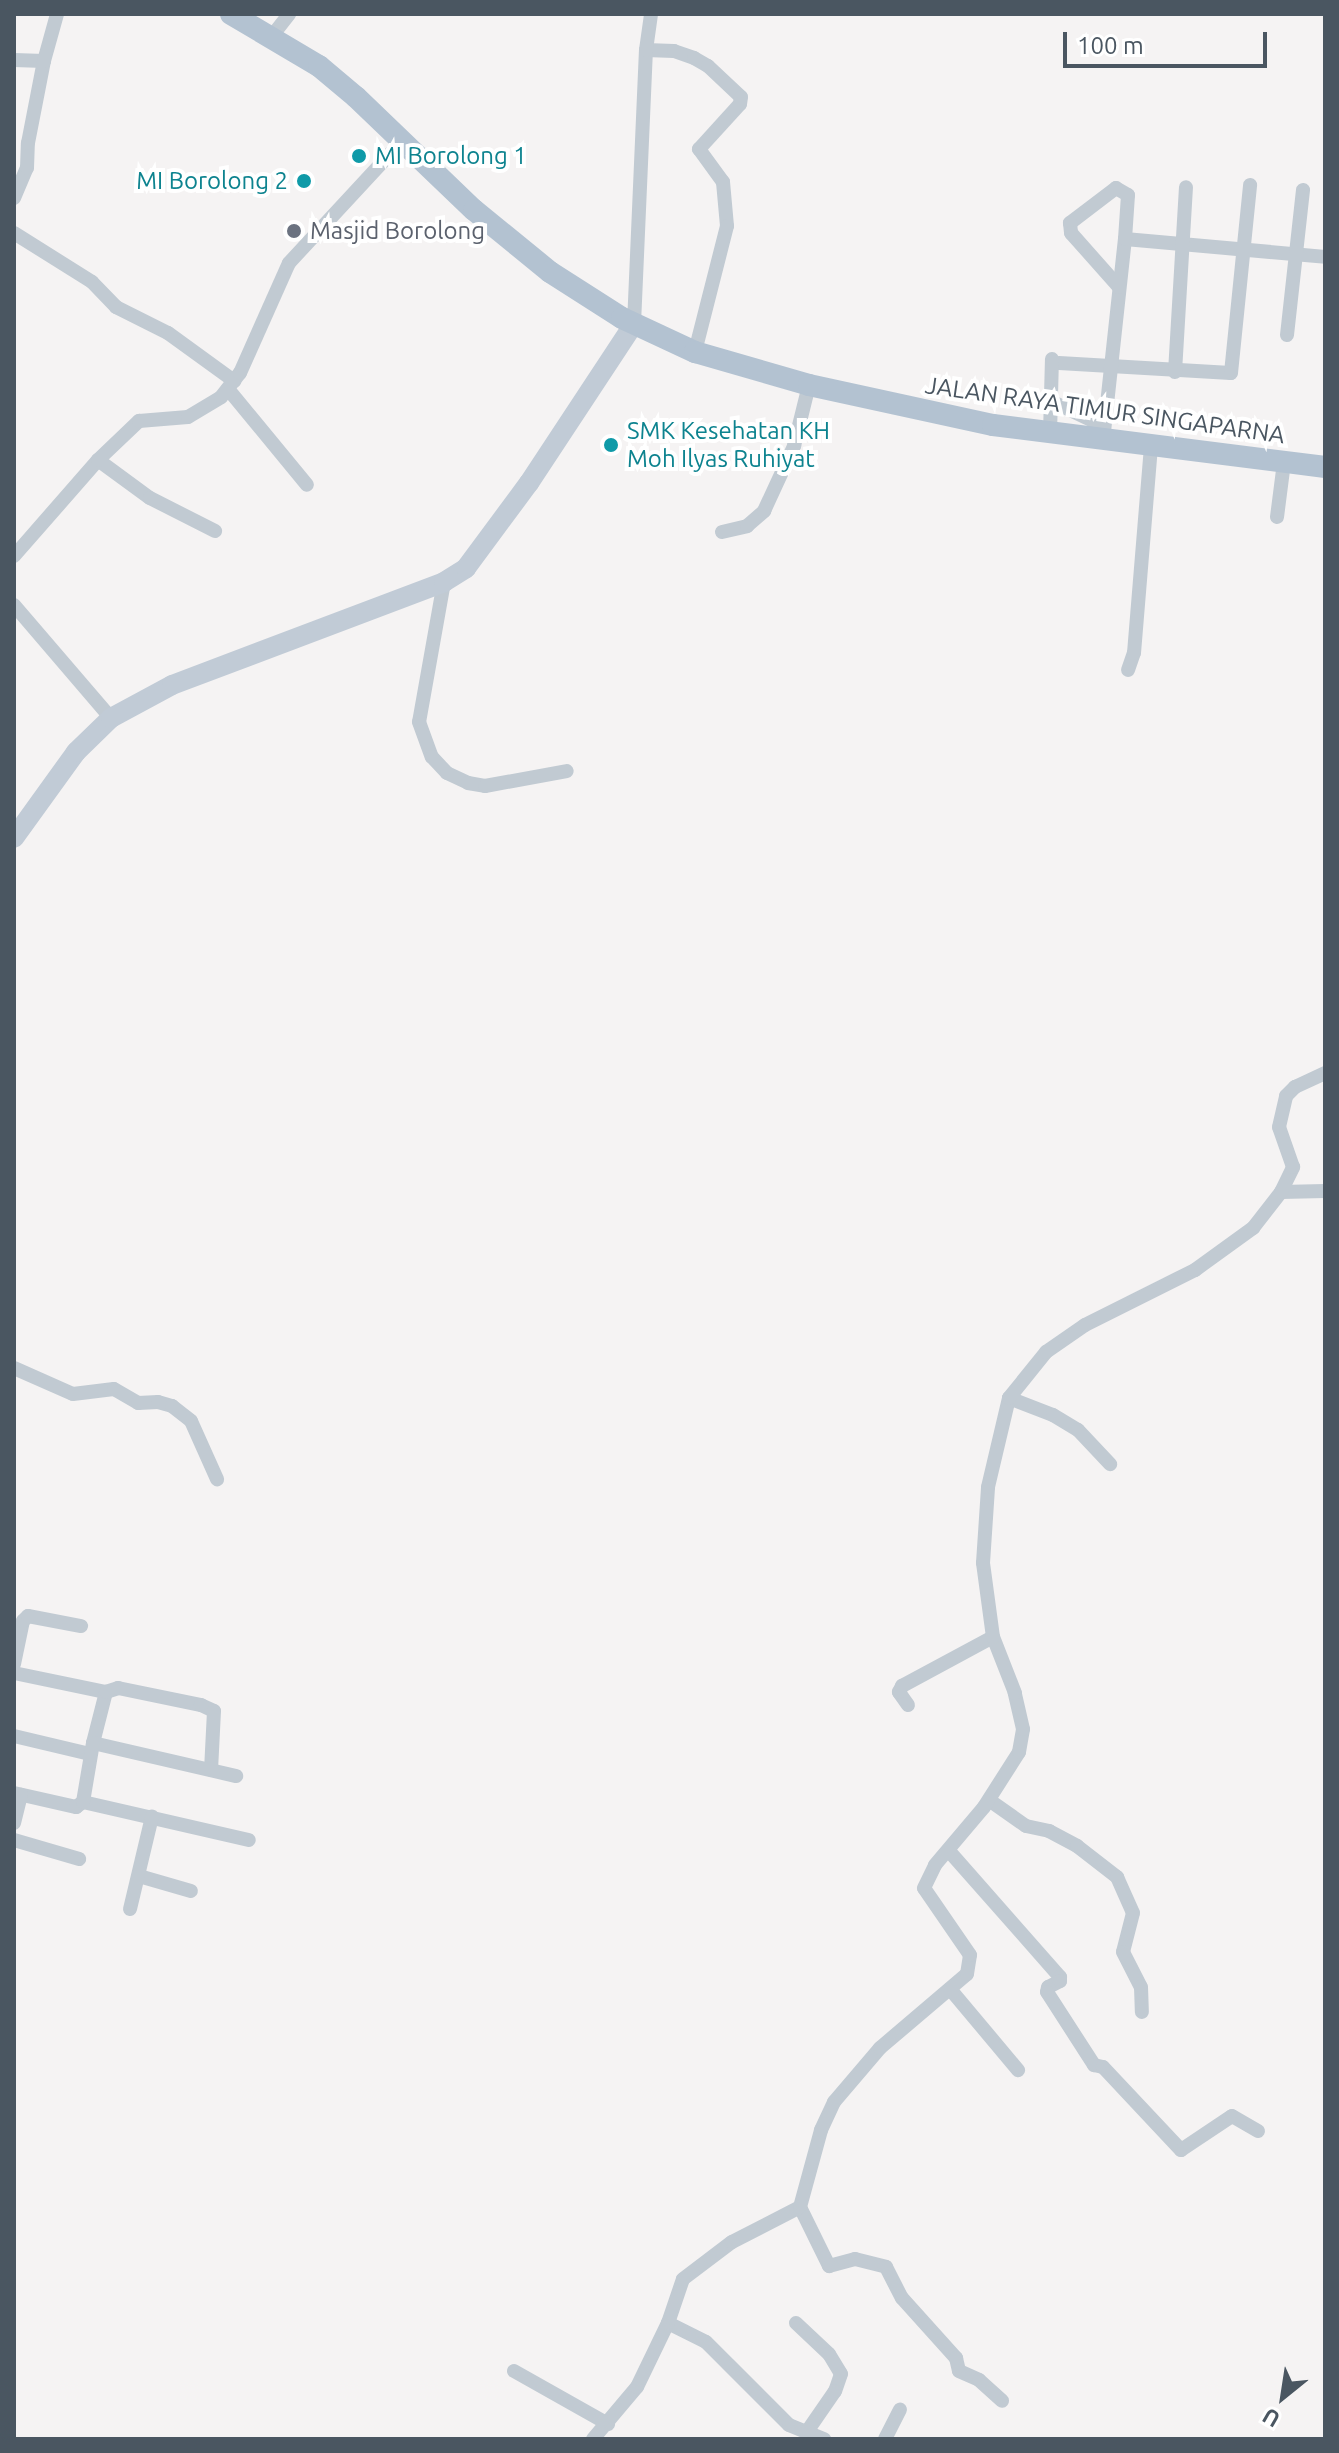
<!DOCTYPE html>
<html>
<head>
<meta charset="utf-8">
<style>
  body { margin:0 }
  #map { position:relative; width:1339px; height:2453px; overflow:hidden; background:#f5f3f3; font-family:Ubuntu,sans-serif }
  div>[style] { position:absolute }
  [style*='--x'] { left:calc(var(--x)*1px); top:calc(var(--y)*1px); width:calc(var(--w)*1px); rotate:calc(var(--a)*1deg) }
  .minor>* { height:14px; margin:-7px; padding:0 7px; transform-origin:7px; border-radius:7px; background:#c1cad2 }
  .secondary>* { height:20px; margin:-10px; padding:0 10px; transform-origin:10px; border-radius:10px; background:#c1cbd6 }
  .primary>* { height:22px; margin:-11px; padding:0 11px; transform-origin:11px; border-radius:11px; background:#b3c2d1 }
  .dots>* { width:22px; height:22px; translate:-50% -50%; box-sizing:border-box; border:4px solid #fff; border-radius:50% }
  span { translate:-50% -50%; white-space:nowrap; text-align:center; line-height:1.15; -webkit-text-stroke:8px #fff; paint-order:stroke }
  .culture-label { font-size:24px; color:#0d838f }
  .left { translate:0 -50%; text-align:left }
  .right { translate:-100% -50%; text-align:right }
  .worship-label { font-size:24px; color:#5b616d }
  .street-label { font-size:24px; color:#4a5661 }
  .frame { position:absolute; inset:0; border:16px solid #4a5661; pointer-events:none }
  .north { position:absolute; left:1243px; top:2357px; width:80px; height:80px; -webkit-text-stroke:6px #fff; paint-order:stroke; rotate:210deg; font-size:22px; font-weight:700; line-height:32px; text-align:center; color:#4a5661 }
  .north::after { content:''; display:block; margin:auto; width:28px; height:36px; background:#4a5661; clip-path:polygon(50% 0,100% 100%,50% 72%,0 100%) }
  .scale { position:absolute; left:1063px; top:32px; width:204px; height:36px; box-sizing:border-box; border:4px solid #4a5661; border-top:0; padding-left:10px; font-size:24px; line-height:28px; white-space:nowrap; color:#4a5661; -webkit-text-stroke:6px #fff; paint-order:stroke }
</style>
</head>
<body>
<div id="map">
  <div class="minor">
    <i style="--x:272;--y:36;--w:28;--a:-52"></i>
    <i style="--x:646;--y:50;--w:28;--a:2"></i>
    <i style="--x:674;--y:51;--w:21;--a:19"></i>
    <i style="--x:694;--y:58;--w:16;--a:30"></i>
    <i style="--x:708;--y:66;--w:45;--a:43.2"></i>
    <i style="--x:741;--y:97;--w:7;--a:98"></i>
    <i style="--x:740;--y:104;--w:61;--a:132.3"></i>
    <i style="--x:699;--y:149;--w:41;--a:54"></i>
    <i style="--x:723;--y:182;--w:44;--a:84.8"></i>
    <i style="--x:727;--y:226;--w:130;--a:104.3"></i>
    <i style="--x:14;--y:60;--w:30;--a:2"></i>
    <i style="--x:14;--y:198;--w:33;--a:-67"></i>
    <i style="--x:27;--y:168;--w:25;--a:-88"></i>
    <i style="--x:28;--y:143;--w:84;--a:-79"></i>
    <i style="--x:44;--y:61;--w:49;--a:-74.5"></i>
    <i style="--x:14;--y:233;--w:92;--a:32.1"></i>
    <i style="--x:92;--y:282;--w:35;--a:46"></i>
    <i style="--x:116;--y:307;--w:58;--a:26.6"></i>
    <i style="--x:168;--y:333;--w:82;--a:36"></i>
    <i style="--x:1125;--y:239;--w:201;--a:5.1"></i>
    <i style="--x:634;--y:324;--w:274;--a:-87.5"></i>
    <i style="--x:646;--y:50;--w:36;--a:-82"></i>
    <i style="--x:1287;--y:335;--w:146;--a:-83.7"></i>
    <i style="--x:1059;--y:363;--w:172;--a:3.3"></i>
    <i style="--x:1231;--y:373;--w:189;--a:-84.2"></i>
    <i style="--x:1175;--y:372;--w:185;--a:-86.6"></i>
    <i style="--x:228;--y:389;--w:124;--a:50.5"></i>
    <i style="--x:1053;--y:402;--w:56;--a:25.2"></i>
    <i style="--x:1050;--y:434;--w:75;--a:-88.5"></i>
    <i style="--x:1103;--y:441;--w:203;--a:-83.8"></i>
    <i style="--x:1125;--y:239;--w:44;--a:-86.1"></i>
    <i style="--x:1128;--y:195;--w:14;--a:-150"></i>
    <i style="--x:1116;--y:188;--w:58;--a:142.7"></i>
    <i style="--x:1070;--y:223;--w:10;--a:84"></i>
    <i style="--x:1071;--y:233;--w:72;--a:48.4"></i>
    <i style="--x:98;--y:460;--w:64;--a:36.2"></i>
    <i style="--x:150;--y:498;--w:73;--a:26.9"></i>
    <i style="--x:1277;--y:517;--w:55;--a:-82.7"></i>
    <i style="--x:722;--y:532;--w:26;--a:-13"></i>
    <i style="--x:747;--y:526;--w:23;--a:-41"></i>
    <i style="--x:764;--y:511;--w:72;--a:-65.2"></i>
    <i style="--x:794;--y:446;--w:63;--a:-76.2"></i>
    <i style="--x:14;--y:556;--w:128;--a:-48.8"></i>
    <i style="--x:98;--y:460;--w:57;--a:-43.6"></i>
    <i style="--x:139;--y:421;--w:49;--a:-4.7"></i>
    <i style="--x:188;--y:417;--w:39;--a:-31"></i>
    <i style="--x:221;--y:397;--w:31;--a:-52"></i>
    <i style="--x:240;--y:373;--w:120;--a:-66"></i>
    <i style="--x:289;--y:263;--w:166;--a:-47.2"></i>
    <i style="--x:444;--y:582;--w:142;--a:100.1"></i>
    <i style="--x:419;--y:722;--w:37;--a:70"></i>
    <i style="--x:432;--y:757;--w:22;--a:47"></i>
    <i style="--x:447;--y:773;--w:23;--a:25"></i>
    <i style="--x:468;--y:783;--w:17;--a:10"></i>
    <i style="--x:485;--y:786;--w:83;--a:-10.4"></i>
    <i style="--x:14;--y:605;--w:149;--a:49.4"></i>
    <i style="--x:1128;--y:670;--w:18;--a:-71"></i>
    <i style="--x:1134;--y:653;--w:208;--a:-85.3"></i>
    <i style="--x:1281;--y:1192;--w:44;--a:-1.3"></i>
    <i style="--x:14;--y:1368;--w:64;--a:23.8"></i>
    <i style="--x:73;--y:1394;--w:41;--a:-7"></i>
    <i style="--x:114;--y:1389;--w:28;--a:30"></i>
    <i style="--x:138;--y:1403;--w:20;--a:-3"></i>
    <i style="--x:158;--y:1402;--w:15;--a:16"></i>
    <i style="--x:172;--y:1406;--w:24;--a:38"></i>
    <i style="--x:191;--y:1421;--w:64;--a:65.9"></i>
    <i style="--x:1009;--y:1398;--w:47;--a:21.1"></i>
    <i style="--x:1053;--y:1415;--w:29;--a:31"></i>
    <i style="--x:1078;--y:1430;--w:47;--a:46.7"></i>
    <i style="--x:14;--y:1664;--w:44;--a:-78.2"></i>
    <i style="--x:23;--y:1621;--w:7;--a:-45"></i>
    <i style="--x:28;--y:1616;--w:54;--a:10.7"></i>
    <i style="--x:14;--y:1673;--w:94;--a:11.7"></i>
    <i style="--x:908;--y:1705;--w:16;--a:-125"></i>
    <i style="--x:899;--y:1692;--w:7;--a:-63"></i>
    <i style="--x:902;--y:1686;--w:103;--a:-28.3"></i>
    <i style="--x:14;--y:1736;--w:78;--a:13.3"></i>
    <i style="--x:93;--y:1743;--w:53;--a:-75.7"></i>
    <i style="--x:106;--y:1692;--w:13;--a:-18"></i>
    <i style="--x:118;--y:1688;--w:85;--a:11.6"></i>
    <i style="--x:201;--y:1705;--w:14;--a:25"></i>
    <i style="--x:214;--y:1711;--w:59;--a:92.9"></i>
    <i style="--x:14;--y:1793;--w:64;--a:12.7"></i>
    <i style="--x:76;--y:1807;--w:9;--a:-36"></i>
    <i style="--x:83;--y:1802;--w:170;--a:12.9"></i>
    <i style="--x:989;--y:1800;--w:45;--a:35.1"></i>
    <i style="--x:1026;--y:1826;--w:24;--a:12"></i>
    <i style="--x:1049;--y:1831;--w:32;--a:28"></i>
    <i style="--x:1077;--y:1846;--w:51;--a:37.8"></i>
    <i style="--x:1117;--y:1877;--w:39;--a:66"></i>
    <i style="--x:1133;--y:1913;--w:40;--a:104.4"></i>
    <i style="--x:1123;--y:1952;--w:39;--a:63"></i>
    <i style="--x:1141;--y:1987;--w:25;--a:88"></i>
    <i style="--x:83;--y:1802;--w:60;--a:-80.4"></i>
    <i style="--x:93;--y:1743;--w:147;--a:13"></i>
    <i style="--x:14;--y:1823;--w:29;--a:-76"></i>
    <i style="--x:14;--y:1840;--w:68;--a:16.3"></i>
    <i style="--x:949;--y:1851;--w:168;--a:48.6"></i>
    <i style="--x:1060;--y:1977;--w:4;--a:90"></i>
    <i style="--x:1060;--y:1981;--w:13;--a:153"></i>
    <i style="--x:1048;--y:1987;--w:5;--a:101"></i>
    <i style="--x:1047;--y:1992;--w:87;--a:57.2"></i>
    <i style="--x:1094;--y:2065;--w:9;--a:13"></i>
    <i style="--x:1103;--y:2067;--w:114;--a:46.8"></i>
    <i style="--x:1181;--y:2150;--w:61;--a:-33.7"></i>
    <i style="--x:1232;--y:2116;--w:30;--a:30"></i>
    <i style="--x:139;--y:1876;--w:54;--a:16.1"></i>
    <i style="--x:130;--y:1909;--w:95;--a:-76.6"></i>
    <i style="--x:950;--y:1989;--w:106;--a:50"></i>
    <i style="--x:800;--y:2207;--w:66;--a:63.8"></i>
    <i style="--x:829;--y:2266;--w:27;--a:-15"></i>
    <i style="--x:855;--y:2259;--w:32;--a:14"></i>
    <i style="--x:886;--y:2267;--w:35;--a:63"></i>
    <i style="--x:902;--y:2298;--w:81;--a:48"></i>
    <i style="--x:956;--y:2358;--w:13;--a:77"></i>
    <i style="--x:959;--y:2371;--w:22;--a:24"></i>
    <i style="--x:979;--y:2380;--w:31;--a:42"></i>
    <i style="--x:668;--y:2323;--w:42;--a:26.6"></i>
    <i style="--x:706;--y:2342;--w:117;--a:45"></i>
    <i style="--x:789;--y:2425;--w:38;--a:22"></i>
    <i style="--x:796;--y:2323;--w:45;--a:43.2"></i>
    <i style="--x:829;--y:2354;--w:23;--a:59"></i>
    <i style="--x:841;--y:2374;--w:18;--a:109"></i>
    <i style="--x:835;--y:2391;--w:47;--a:124.7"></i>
    <i style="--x:514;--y:2371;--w:108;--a:29.4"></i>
    <i style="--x:593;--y:2439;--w:68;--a:-49.8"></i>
    <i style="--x:637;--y:2387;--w:71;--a:-64.2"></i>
    <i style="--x:668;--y:2323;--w:46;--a:-71.2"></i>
    <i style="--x:683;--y:2279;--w:61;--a:-37.1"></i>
    <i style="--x:732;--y:2242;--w:76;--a:-27.2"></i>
    <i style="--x:800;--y:2207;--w:80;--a:-74.7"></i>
    <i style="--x:821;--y:2130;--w:31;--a:-65"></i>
    <i style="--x:834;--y:2102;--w:71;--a:-49.6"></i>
    <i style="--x:880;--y:2048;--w:114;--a:-40.4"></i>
    <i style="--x:967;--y:1974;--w:19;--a:-81"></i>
    <i style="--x:970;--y:1955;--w:81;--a:-124.5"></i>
    <i style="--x:924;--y:1888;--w:25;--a:-64"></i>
    <i style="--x:935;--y:1865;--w:76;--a:-49.8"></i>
    <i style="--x:984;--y:1807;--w:65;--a:-57.5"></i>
    <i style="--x:1019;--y:1752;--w:23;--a:-80"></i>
    <i style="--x:1023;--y:1729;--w:37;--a:-103"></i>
    <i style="--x:1015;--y:1693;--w:60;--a:-111.4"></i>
    <i style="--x:993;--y:1637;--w:75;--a:-97.7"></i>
    <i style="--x:983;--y:1563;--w:76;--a:-86.2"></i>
    <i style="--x:988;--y:1487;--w:91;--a:-76.7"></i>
    <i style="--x:1009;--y:1398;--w:59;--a:-51.2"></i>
    <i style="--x:1046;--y:1352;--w:47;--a:-34.7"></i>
    <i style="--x:1085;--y:1325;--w:123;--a:-26.6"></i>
    <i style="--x:1195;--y:1270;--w:72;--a:-35.9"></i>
    <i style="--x:1253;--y:1228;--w:46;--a:-52.1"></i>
    <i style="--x:1281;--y:1192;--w:28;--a:-64"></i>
    <i style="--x:1293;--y:1167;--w:42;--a:-109.3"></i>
    <i style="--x:1279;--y:1127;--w:32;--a:-77"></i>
    <i style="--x:1286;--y:1096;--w:13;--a:-45"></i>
    <i style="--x:1295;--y:1087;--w:33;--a:-25"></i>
    <i style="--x:885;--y:2439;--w:33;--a:-63"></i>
  </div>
  <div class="secondary">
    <i style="--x:14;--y:838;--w:106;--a:-54.2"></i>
    <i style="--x:76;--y:752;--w:49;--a:-44.2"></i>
    <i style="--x:111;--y:718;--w:69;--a:-28.4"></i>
    <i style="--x:172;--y:685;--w:291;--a:-20.7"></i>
    <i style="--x:444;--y:582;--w:26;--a:-32"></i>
    <i style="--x:466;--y:568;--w:106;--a:-53.5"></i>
    <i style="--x:529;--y:483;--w:191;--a:-56.6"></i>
  </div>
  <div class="primary">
    <i style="--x:231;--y:14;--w:102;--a:30.6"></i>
    <i style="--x:319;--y:66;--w:48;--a:40"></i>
    <i style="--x:356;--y:97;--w:163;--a:43.8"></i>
    <i style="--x:474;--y:210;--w:98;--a:39.2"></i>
    <i style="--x:550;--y:272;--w:85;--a:32.6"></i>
    <i style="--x:622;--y:318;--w:81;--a:25"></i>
    <i style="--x:695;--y:352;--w:119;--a:16.1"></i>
    <i style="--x:809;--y:385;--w:188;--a:12.3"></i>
    <i style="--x:993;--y:425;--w:335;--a:7.2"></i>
  </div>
  <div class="dots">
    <i style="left:359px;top:156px;background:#0f9aa8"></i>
    <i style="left:304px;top:181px;background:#0f9aa8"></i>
    <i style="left:294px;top:231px;background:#6b7280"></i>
    <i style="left:611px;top:445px;background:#0f9aa8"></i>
  </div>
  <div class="culture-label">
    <span class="left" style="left:375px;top:156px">MI Borolong 1</span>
    <span class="right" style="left:288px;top:181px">MI Borolong 2</span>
    <span class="left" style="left:627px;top:445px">SMK Kesehatan KH<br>Moh Ilyas Ruhiyat</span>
  </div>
  <div class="worship-label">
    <span class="left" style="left:310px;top:231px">Masjid Borolong</span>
  </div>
  <div class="street-label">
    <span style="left:1105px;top:410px;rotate:8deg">JALAN RAYA TIMUR SINGAPARNA</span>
  </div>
  <div class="frame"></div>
  <div class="north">U</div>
  <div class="scale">100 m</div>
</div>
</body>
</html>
